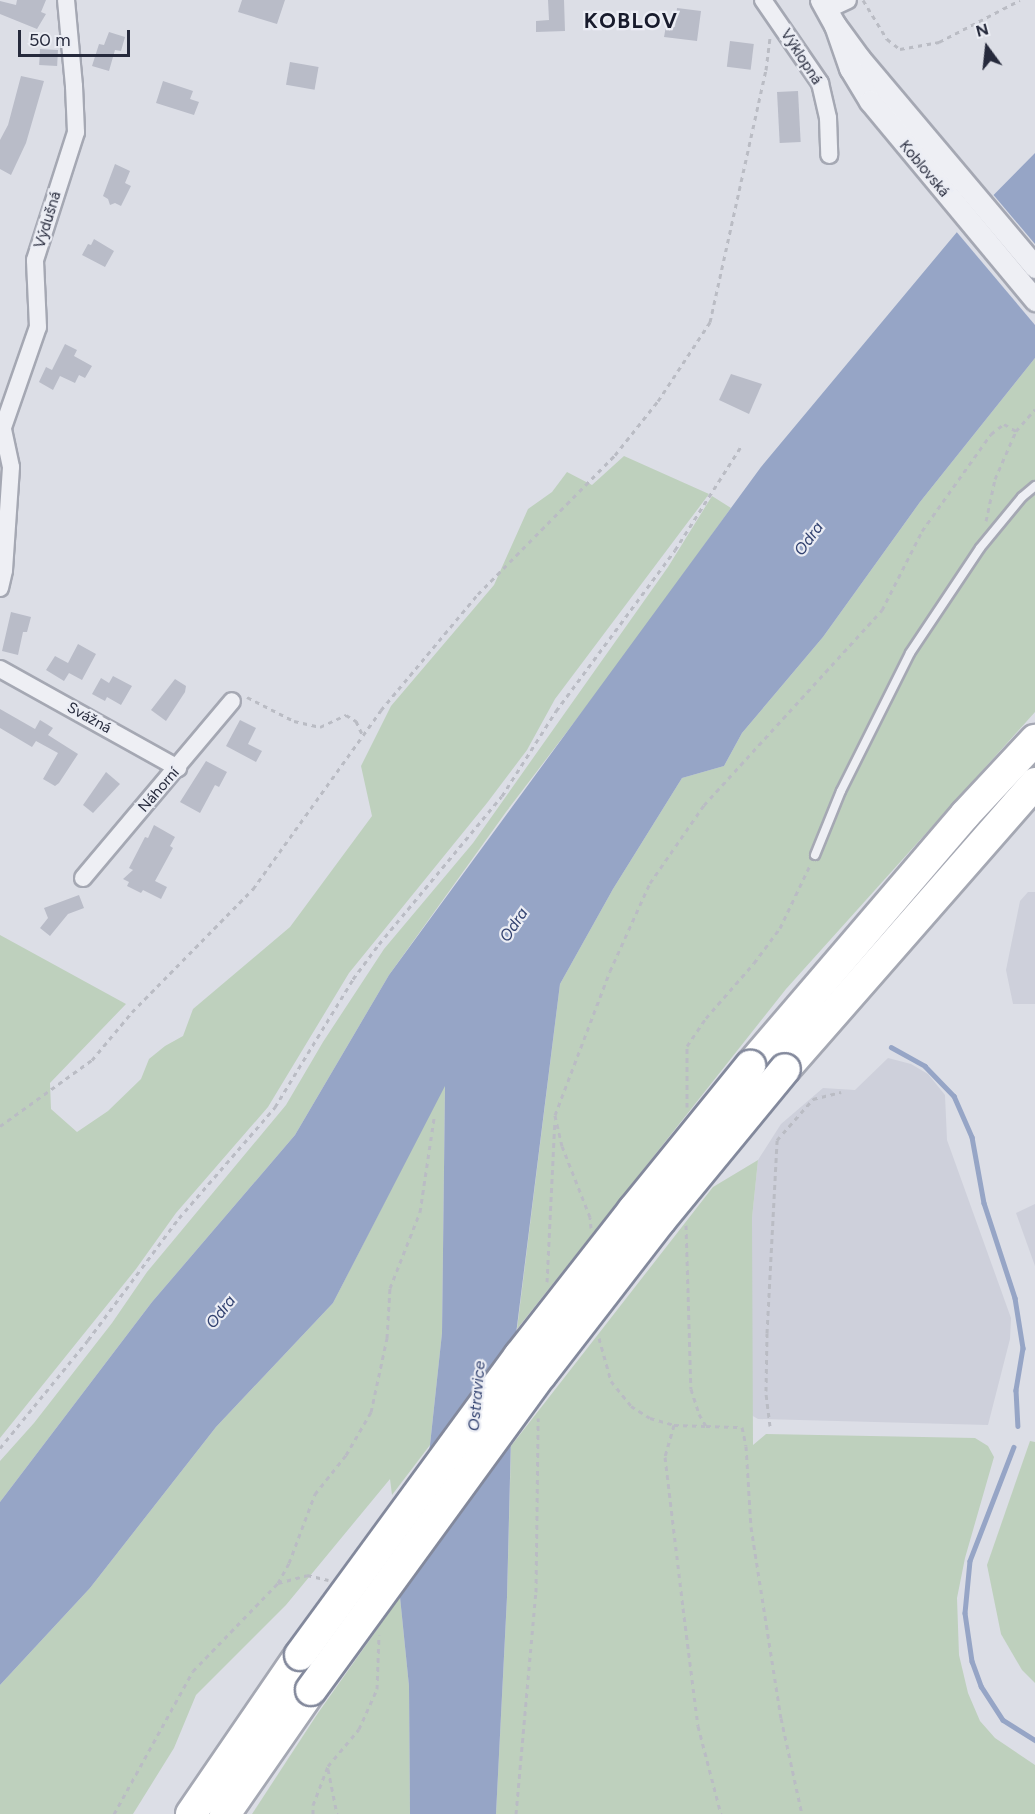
<!DOCTYPE html>
<html>
<head>
<meta charset="utf-8">
<style>
  body { margin:0 }
  #map { position:relative; width:1035px; height:1814px; overflow:hidden; background:#dcdee6; font-family:Figtree,sans-serif }
  div>[style] { position:absolute }
  [style*='--x'] { left:calc(var(--x)*1px); top:calc(var(--y)*1px); width:calc(var(--w)*1px); rotate:calc(var(--a)*1deg) }
  .built>* { inset:0; background:#ced0db }
  .green>* { inset:0; background:#bed0bd }
  .water>* { inset:0; background:#96a5c6 }
  .pier>* { inset:0; background:#dcdee6 }
  .stream>* { height:4.5px; margin:-2.25px; padding:0 2.25px; transform-origin:2.25px; border-radius:2.25px; background:#96a5c6 }
  .building>* { inset:0; background:#b9bcc8; transform-origin:0 0 }
  .path>* { height:3px; margin-top:-1.5px; transform-origin:0; background:repeating-linear-gradient(90deg,#babcc4 0 4.5px,transparent 0 9px) }
  .roads { filter:drop-shadow(2px 0 #a5a8b3) drop-shadow(-2px 0 #a5a8b3) drop-shadow(0 2px #a5a8b3) drop-shadow(0 -2px #a5a8b3) }
  .service>* { height:8px; margin:-4px; padding:0 4px; transform-origin:4px; border-radius:4px; background:#eeeff4 }
  .minor>* { height:16px; margin:-8px; padding:0 8px; transform-origin:8px; border-radius:8px; background:#eeeff4 }
  .tertiary>* { height:21px; margin:-10.5px; padding:0 10.5px; transform-origin:10.5px; border-radius:10.5px; background:#eeeff4 }
  .motorway>* { height:30px; margin:-15px; padding:0 15px; transform-origin:15px; border-radius:15px; background:#fff }
  .bridges { filter:drop-shadow(2px 0 #83899c) drop-shadow(-2px 0 #83899c) drop-shadow(0 2px #83899c) drop-shadow(0 -2px #83899c) }
  .motorway-bridge>* { height:30px; margin:-15px; padding:0 15px; transform-origin:15px; border-radius:15px; background:#fff }
  span { translate:-50% -50%; white-space:nowrap; text-align:center; line-height:1.15; -webkit-text-stroke:4.5px #ebedf4; paint-order:stroke }
  .street-label { font-size:15px; color:#262a3c }
  .water-label { font-size:16px; color:#31416f; font-style:italic }
  .district-label { font-size:21px; color:#181b2c; font-weight:700; letter-spacing:1.5px }
  .north { position:absolute; left:957px; top:18px; width:60px; height:60px; -webkit-text-stroke:4px #ebedf4; paint-order:stroke; rotate:345deg; font-size:16px; font-weight:700; line-height:24px; text-align:center; color:#262a3c }
  .north::after { content:''; display:block; margin:auto; width:21px; height:27px; background:#262a3c; clip-path:polygon(50% 0,100% 100%,50% 72%,0 100%) }
  .scale { position:absolute; left:18px; top:30px; width:112px; height:27px; box-sizing:border-box; border:3px solid #262a3c; border-top:0; padding-left:8px; font-size:18px; line-height:21px; white-space:nowrap; color:#262a3c; -webkit-text-stroke:4px #ebedf4; paint-order:stroke }
</style>
</head>
<body>
<div id="map">
  <div class="built">
    <i style="clip-path:polygon(1028px 892px,1035px 892px,1035px 1004px,1013px 1004px,1006px 970px,1020px 901px)"></i>
    <i style="clip-path:polygon(888px 1058px,911px 1064px,928px 1074px,945px 1095px,947px 1140px,1011px 1318px,1010px 1339px,988px 1425px,758px 1419px,751px 1415px,752px 1218px,758px 1160px,781px 1124px,823px 1088px,855px 1090px)"></i>
    <i style="clip-path:polygon(1035px 1204px,1035px 1266px,1016px 1213px)"></i>
  </div>
  <div class="green">
    <i style="clip-path:polygon(1035px 358px,1035px 712px,786px 989px,517px 1329px,560px 984px,613px 889px,682px 778px,724px 766px,742px 733px,823px 637px,920px 502px)"></i>
    <i style="clip-path:polygon(624px 456px,709px 494px,555px 699px,527px 750px,487px 803px,349px 973px,268px 1107px,176px 1213px,136px 1269px,0 1438px,0 935px,126px 1004px,50px 1083px,51px 1109px,77px 1132px,108px 1111px,141px 1079px,149px 1059px,165px 1046px,183px 1036px,193px 1009px,290px 927px,372px 816px,361px 766px,391px 706px,494px 585px,528px 509px,552px 492px,567px 472px,592px 485px)"></i>
    <i style="clip-path:polygon(712px 496px,731px 508px,617px 666px,506px 812px,389px 975px,295px 1135px,152px 1302px,0 1502px,0 1461px,34px 1423px,112px 1323px,147px 1272px,286px 1105px,323px 1042px,384px 949px,473px 843px,668px 567px)"></i>
    <i style="clip-path:polygon(445px 1084px,442px 1333px,430px 1445px,392px 1495px,390px 1479px,286px 1605px,196px 1695px,174px 1748px,133px 1814px,0 1814px,0 1685px,90px 1588px,216px 1427px,333px 1303px)"></i>
    <i style="clip-path:polygon(758px 1160px,752px 1218px,753px 1445px,766px 1434px,975px 1438px,988px 1446px,994px 1457px,965px 1558px,957px 1598px,959px 1655px,968px 1693px,980px 1721px,995px 1738px,1035px 1765px,1035px 1814px,496px 1814px,507px 1598px,511px 1446px,713px 1187px)"></i>
    <i style="clip-path:polygon(1030px 1441px,1035px 1442px,1035px 1683px,1022px 1670px,1001px 1634px,987px 1565px)"></i>
    <i style="clip-path:polygon(400px 1597px,409px 1686px,410px 1814px,252px 1814px,318px 1713px)"></i>
  </div>
  <div class="water">
    <i style="clip-path:polygon(1035px 153px,1035px 358px,920px 502px,823px 637px,742px 733px,724px 766px,682px 778px,613px 889px,560px 984px,513px 1358px,507px 1597px,496px 1814px,410px 1814px,409px 1686px,400px 1597px,430px 1445px,442px 1333px,445px 1086px,333px 1303px,216px 1427px,90px 1588px,0 1685px,0 1502px,152px 1302px,295px 1135px,389px 975px,761px 467px,957px 232px)"></i>
  </div>
  <div class="pier">
    <i style="clip-path:polygon(991px 192px,1035px 244px,1035px 325px,955px 230px)"></i>
  </div>
  <div class="stream">
    <i style="--x:891;--y:1047;--w:39;--a:29"></i>
    <i style="--x:925;--y:1066;--w:42;--a:46"></i>
    <i style="--x:954;--y:1096;--w:45;--a:66.3"></i>
    <i style="--x:972;--y:1137;--w:67;--a:79.7"></i>
    <i style="--x:984;--y:1203;--w:100;--a:71.9"></i>
    <i style="--x:1015;--y:1298;--w:51;--a:80.9"></i>
    <i style="--x:1023;--y:1348;--w:43;--a:99.5"></i>
    <i style="--x:1016;--y:1390;--w:36;--a:87"></i>
    <i style="--x:1014;--y:1447;--w:122;--a:111.1"></i>
    <i style="--x:970;--y:1561;--w:52;--a:95.5"></i>
    <i style="--x:965;--y:1613;--w:49;--a:81.7"></i>
    <i style="--x:972;--y:1661;--w:27;--a:70"></i>
    <i style="--x:981;--y:1686;--w:40;--a:57.1"></i>
    <i style="--x:1003;--y:1720;--w:38;--a:32"></i>
  </div>
  <div class="building">
    <i style="clip-path:polygon(17px 0,46px 0,41px 12px,46px 14px,37px 29px,0 14px,0 1px,16px 5px)"></i>
    <i style="clip-path:polygon(242px 0,285px 0,277px 24px,238px 12px)"></i>
    <i style="clip-path:polygon(548px 0,564px 0,565px 31px,536px 32px,536px 21px,549px 20px)"></i>
    <i style="clip-path:polygon(677px 8px,701px 11px,697px 41px,664px 37px,666px 26px,675px 27px)"></i>
    <i style="clip-path:polygon(109px 32px,125px 37px,121px 51px,115px 50px,109px 71px,92px 66px,99px 44px,104px 45px)"></i>
    <i style="left:730px;top:41px;width:24px;height:26px;rotate:7deg"></i>
    <i style="left:40px;top:49px;width:18px;height:16px;rotate:3deg"></i>
    <i style="left:290px;top:62px;width:29px;height:23px;rotate:10deg"></i>
    <i style="clip-path:polygon(21px 76px,44px 81px,26px 143px,11px 175px,0 169px,0 140px,8px 125px)"></i>
    <i style="clip-path:polygon(163px 81px,193px 91px,190px 99px,199px 102px,194px 115px,156px 103px)"></i>
    <i style="left:798px;top:91px;width:51px;height:21px;rotate:87deg"></i>
    <i style="clip-path:polygon(115px 164px,130px 171px,125px 183px,131px 186px,121px 206px,115px 203px,110px 205px,108px 199px,103px 196px)"></i>
    <i style="clip-path:polygon(94px 239px,114px 251px,105px 267px,82px 255px,88px 244px,91px 245px)"></i>
    <i style="clip-path:polygon(65px 344px,77px 350px,74px 356px,92px 366px,85px 378px,79px 375px,75px 383px,60px 376px,53px 390px,39px 382px,46px 367px,52px 370px)"></i>
    <i style="clip-path:polygon(731px 374px,762px 384px,749px 414px,719px 400px)"></i>
    <i style="clip-path:polygon(11px 612px,31px 617px,27px 632px,23px 632px,18px 655px,2px 651px)"></i>
    <i style="clip-path:polygon(78px 644px,96px 654px,82px 680px,69px 673px,64px 681px,46px 670px,55px 656px,68px 663px)"></i>
    <i style="clip-path:polygon(113px 676px,132px 686px,121px 705px,107px 697px,105px 701px,92px 694px,101px 678px,109px 683px)"></i>
    <i style="clip-path:polygon(175px 679px,186px 686px,185px 692px,166px 721px,151px 710px)"></i>
    <i style="clip-path:polygon(0 709px,35px 729px,40px 720px,53px 728px,48px 735px,78px 754px,59px 783px,55px 786px,43px 779px,58px 753px,36px 741px,32px 747px,0 728px)"></i>
    <i style="clip-path:polygon(240px 720px,256px 728px,248px 744px,262px 751px,256px 762px,226px 746px)"></i>
    <i style="clip-path:polygon(206px 761px,227px 772px,219px 787px,215px 785px,200px 813px,180px 802px)"></i>
    <i style="clip-path:polygon(106px 772px,120px 784px,93px 813px,83px 805px)"></i>
    <i style="clip-path:polygon(154px 825px,175px 837px,170px 846px,173px 848px,155px 881px,167px 887px,161px 899px,143px 890px,141px 893px,127px 886px,129px 882px,123px 879px,133px 870px,129px 868px,145px 837px,148px 838px)"></i>
    <i style="clip-path:polygon(79px 895px,84px 908px,68px 914px,50px 936px,40px 928px,48px 918px,44px 908px)"></i>
  </div>
  <div class="path">
    <i style="--x:863;--y:0;--w:46;--a:58.4"></i>
    <i style="--x:887;--y:39;--w:16;--a:38"></i>
    <i style="--x:900;--y:49;--w:40;--a:-10"></i>
    <i style="--x:939;--y:42;--w:91;--a:-27.4"></i>
    <i style="--x:986;--y:521;--w:43;--a:-77.9"></i>
    <i style="--x:995;--y:479;--w:52;--a:-66.4"></i>
    <i style="--x:1016;--y:431;--w:29;--a:-49"></i>
    <i style="--x:247;--y:697;--w:53;--a:27.1"></i>
    <i style="--x:294;--y:721;--w:27;--a:13"></i>
    <i style="--x:320;--y:727;--w:29;--a:-25"></i>
    <i style="--x:346;--y:715;--w:12;--a:31"></i>
    <i style="--x:356;--y:721;--w:14;--a:65"></i>
    <i style="--x:687;--y:1107;--w:61;--a:-90"></i>
    <i style="--x:687;--y:1046;--w:34;--a:-56"></i>
    <i style="--x:706;--y:1018;--w:73;--a:-48.9"></i>
    <i style="--x:754;--y:963;--w:44;--a:-53.4"></i>
    <i style="--x:780;--y:928;--w:70;--a:-64.5"></i>
    <i style="--x:0;--y:1126;--w:113;--a:-35.7"></i>
    <i style="--x:92;--y:1060;--w:62;--a:-50.2"></i>
    <i style="--x:132;--y:1012;--w:173;--a:-45.5"></i>
    <i style="--x:253;--y:889;--w:220;--a:-54.4"></i>
    <i style="--x:381;--y:710;--w:151;--a:-50.1"></i>
    <i style="--x:478;--y:594;--w:195;--a:-45.4"></i>
    <i style="--x:615;--y:455;--w:69;--a:-51.5"></i>
    <i style="--x:658;--y:401;--w:95;--a:-56.6"></i>
    <i style="--x:710;--y:322;--w:258;--a:-77.5"></i>
    <i style="--x:766;--y:70;--w:33;--a:-83"></i>
    <i style="--x:686;--y:1225;--w:164;--a:88.3"></i>
    <i style="--x:691;--y:1389;--w:26;--a:72"></i>
    <i style="--x:699;--y:1414;--w:14;--a:60"></i>
    <i style="--x:706;--y:1426;--w:36;--a:2"></i>
    <i style="--x:742;--y:1427;--w:19;--a:78"></i>
    <i style="--x:746;--y:1446;--w:81;--a:86.5"></i>
    <i style="--x:751;--y:1527;--w:193;--a:81.1"></i>
    <i style="--x:781;--y:1718;--w:98;--a:77.7"></i>
    <i style="--x:591;--y:1228;--w:11;--a:-95"></i>
    <i style="--x:590;--y:1217;--w:76;--a:-111.5"></i>
    <i style="--x:562;--y:1146;--w:32;--a:-103"></i>
    <i style="--x:555;--y:1115;--w:154;--a:-69.1"></i>
    <i style="--x:610;--y:971;--w:97;--a:-65.6"></i>
    <i style="--x:650;--y:883;--w:95;--a:-55.3"></i>
    <i style="--x:704;--y:805;--w:264;--a:-47.6"></i>
    <i style="--x:882;--y:610;--w:89;--a:-63.1"></i>
    <i style="--x:922;--y:531;--w:119;--a:-54.6"></i>
    <i style="--x:991;--y:434;--w:16;--a:-38"></i>
    <i style="--x:1004;--y:424;--w:14;--a:30"></i>
    <i style="--x:547;--y:1282;--w:161;--a:-87.2"></i>
    <i style="--x:599;--y:1338;--w:45;--a:74.4"></i>
    <i style="--x:611;--y:1381;--w:32;--a:51"></i>
    <i style="--x:631;--y:1406;--w:22;--a:32"></i>
    <i style="--x:650;--y:1418;--w:25;--a:16"></i>
    <i style="--x:674;--y:1425;--w:32;--a:2"></i>
    <i style="--x:674;--y:1425;--w:33;--a:106"></i>
    <i style="--x:665;--y:1457;--w:152;--a:83.2"></i>
    <i style="--x:683;--y:1608;--w:119;--a:82.8"></i>
    <i style="--x:698;--y:1726;--w:91;--a:75.4"></i>
    <i style="--x:770;--y:1426;--w:35;--a:-97"></i>
    <i style="--x:766;--y:1391;--w:58;--a:-89"></i>
    <i style="--x:767;--y:1333;--w:193;--a:-87"></i>
    <i style="--x:777;--y:1140;--w:55;--a:-48.7"></i>
    <i style="--x:813;--y:1099;--w:29;--a:-14"></i>
    <i style="--x:0;--y:1448;--w:139;--a:-50.8"></i>
    <i style="--x:88;--y:1340;--w:152;--a:-53.3"></i>
    <i style="--x:179;--y:1218;--w:147;--a:-49.1"></i>
    <i style="--x:275;--y:1107;--w:150;--a:-58.6"></i>
    <i style="--x:353;--y:979;--w:44;--a:-53.4"></i>
    <i style="--x:379;--y:944;--w:192;--a:-50.3"></i>
    <i style="--x:502;--y:796;--w:101;--a:-57.6"></i>
    <i style="--x:556;--y:711;--w:200;--a:-53.5"></i>
    <i style="--x:675;--y:550;--w:125;--a:-57.5"></i>
    <i style="--x:278;--y:1583;--w:30;--a:-15"></i>
    <i style="--x:307;--y:1575;--w:22;--a:13"></i>
    <i style="--x:328;--y:1769;--w:46;--a:78.7"></i>
    <i style="--x:114;--y:1814;--w:163;--a:-61.1"></i>
    <i style="--x:193;--y:1671;--w:122;--a:-46"></i>
    <i style="--x:278;--y:1583;--w:23;--a:-61"></i>
    <i style="--x:289;--y:1563;--w:74;--a:-69.4"></i>
    <i style="--x:315;--y:1494;--w:50;--a:-51.5"></i>
    <i style="--x:346;--y:1455;--w:50;--a:-59.8"></i>
    <i style="--x:371;--y:1412;--w:76;--a:-77.8"></i>
    <i style="--x:387;--y:1338;--w:50;--a:-86.6"></i>
    <i style="--x:390;--y:1288;--w:82;--a:-68.5"></i>
    <i style="--x:420;--y:1212;--w:95;--a:-81.5"></i>
    <i style="--x:313;--y:1814;--w:9;--a:-90"></i>
    <i style="--x:313;--y:1805;--w:42;--a:-69"></i>
    <i style="--x:328;--y:1766;--w:48;--a:-50"></i>
    <i style="--x:359;--y:1729;--w:44;--a:-65.8"></i>
    <i style="--x:377;--y:1689;--w:54;--a:-87.9"></i>
    <i style="--x:516;--y:1814;--w:223;--a:-84.9"></i>
    <i style="--x:536;--y:1592;--w:174;--a:-89.3"></i>
  </div>
  <div class="roads">
    <div class="service">
      <i style="--x:815;--y:855;--w:69;--a:-67.9"></i>
      <i style="--x:841;--y:791;--w:154;--a:-63.4"></i>
      <i style="--x:910;--y:653;--w:126;--a:-56.3"></i>
      <i style="--x:980;--y:548;--w:66;--a:-50.5"></i>
      <i style="--x:1022;--y:497;--w:17;--a:-40"></i>
    </div>
    <div class="minor">
      <i style="--x:763;--y:0;--w:101;--a:55.5"></i>
      <i style="--x:820;--y:83;--w:36;--a:77"></i>
      <i style="--x:828;--y:118;--w:37;--a:88"></i>
      <i style="--x:827;--y:10;--w:23;--a:-25"></i>
      <i style="--x:0;--y:436;--w:115;--a:-70.8"></i>
      <i style="--x:38;--y:327;--w:67;--a:-92.6"></i>
      <i style="--x:35;--y:260;--w:134;--a:-72.2"></i>
      <i style="--x:76;--y:132;--w:46;--a:-92.5"></i>
      <i style="--x:74;--y:86;--w:86;--a:-95.3"></i>
      <i style="--x:0;--y:588;--w:18;--a:-77"></i>
      <i style="--x:4;--y:570;--w:103;--a:-86.1"></i>
      <i style="--x:11;--y:467;--w:40;--a:-102"></i>
      <i style="--x:0;--y:669;--w:204;--a:29.1"></i>
      <i style="--x:83;--y:878;--w:231;--a:-49.9"></i>
    </div>
    <div class="tertiary">
      <i style="--x:821;--y:0;--w:29;--a:61"></i>
      <i style="--x:835;--y:25;--w:42;--a:53.7"></i>
      <i style="--x:860;--y:59;--w:272;--a:49.9"></i>
      <i style="--x:835;--y:25;--w:46;--a:70.8"></i>
      <i style="--x:850;--y:68;--w:39;--a:59"></i>
      <i style="--x:870;--y:101;--w:259;--a:50.3"></i>
    </div>
    <div class="motorway">
      <i style="--x:750;--y:1066;--w:330;--a:-49.4"></i>
      <i style="--x:965;--y:815;--w:103;--a:-47"></i>
      <i style="--x:785;--y:1069;--w:380;--a:-48.8"></i>
      <i style="--x:191;--y:1814;--w:193;--a:-55.6"></i>
      <i style="--x:225;--y:1814;--w:151;--a:-55.3"></i>
    </div>
  </div>
  <div class="bridges">
    <div class="motorway-bridge">
      <i style="--x:300;--y:1655;--w:371;--a:-53.8"></i>
      <i style="--x:519;--y:1356;--w:185;--a:-52"></i>
      <i style="--x:633;--y:1210;--w:186;--a:-50.9"></i>
      <i style="--x:311;--y:1690;--w:390;--a:-53.9"></i>
      <i style="--x:541;--y:1375;--w:196;--a:-52.3"></i>
      <i style="--x:661;--y:1220;--w:195;--a:-50.6"></i>
    </div>
  </div>
  <div class="street-label">
    <span style="left:801px;top:57px;rotate:57deg">Výklopná</span>
    <span style="left:924px;top:169px;rotate:50deg">Koblovská</span>
    <span style="left:48px;top:220px;rotate:-73deg">Výdušná</span>
    <span style="left:89px;top:718px;rotate:29deg">Svážná</span>
    <span style="left:159px;top:790px;rotate:-49deg">Náhorní</span>
  </div>
  <div class="water-label">
    <span style="left:809px;top:539px;rotate:-54deg">Odra</span>
    <span style="left:514px;top:925px;rotate:-56deg">Odra</span>
    <span style="left:221px;top:1312px;rotate:-52deg">Odra</span>
    <span style="left:477px;top:1396px;rotate:-85deg">Ostravice</span>
  </div>
  <div class="district-label">
    <span style="left:631px;top:21px">KOBLOV</span>
  </div>
  <div class="north">N</div>
  <div class="scale">50 m</div>
</div>
</body>
</html>
